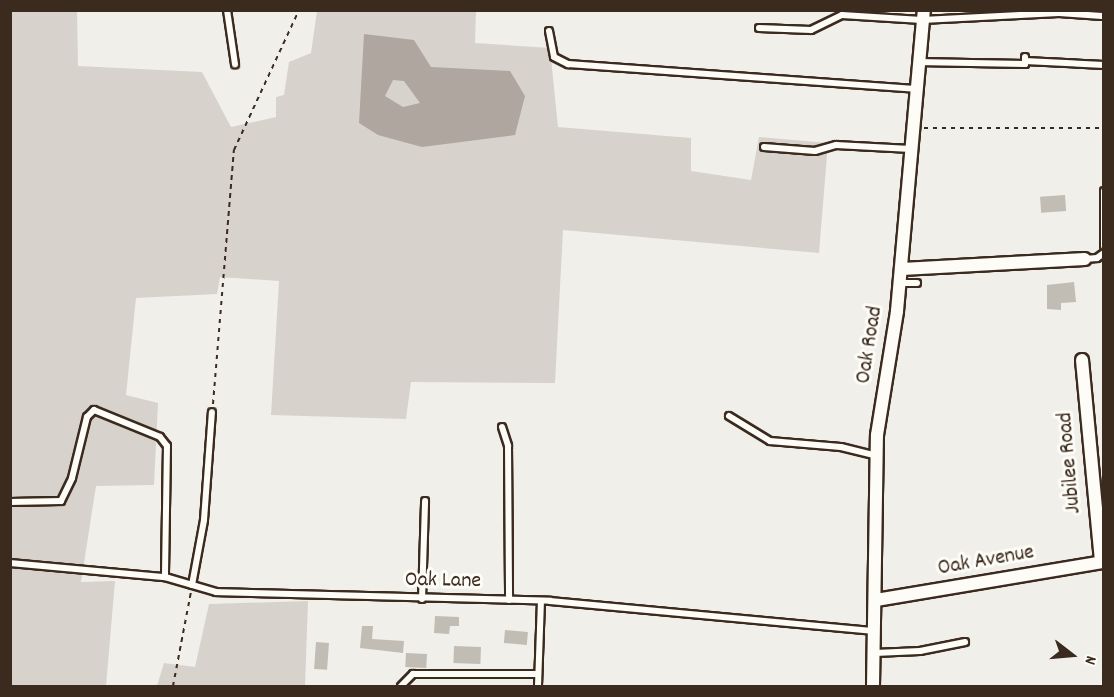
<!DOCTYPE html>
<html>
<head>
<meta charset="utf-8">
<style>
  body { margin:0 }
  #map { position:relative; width:1114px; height:697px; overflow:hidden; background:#f1efea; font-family:Dekko,sans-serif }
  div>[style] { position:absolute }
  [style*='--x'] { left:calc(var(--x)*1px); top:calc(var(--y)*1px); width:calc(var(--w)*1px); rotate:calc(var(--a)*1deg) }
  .green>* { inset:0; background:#d7d2cc }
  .water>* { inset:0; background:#aea69f }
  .building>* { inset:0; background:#c1bcb4; transform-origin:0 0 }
  .path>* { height:2px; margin-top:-1px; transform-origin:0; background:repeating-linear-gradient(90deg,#3b2a1e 0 4.5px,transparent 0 9px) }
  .roads { filter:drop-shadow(2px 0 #3b2a1e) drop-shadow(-2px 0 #3b2a1e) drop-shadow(0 2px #3b2a1e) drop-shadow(0 -2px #3b2a1e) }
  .service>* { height:6px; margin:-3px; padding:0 3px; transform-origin:3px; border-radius:3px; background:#fdfcf7 }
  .minor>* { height:12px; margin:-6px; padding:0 6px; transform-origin:6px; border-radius:6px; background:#fdfcf7 }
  span { translate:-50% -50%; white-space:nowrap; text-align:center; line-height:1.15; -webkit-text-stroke:6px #fdfcf7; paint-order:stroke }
  .street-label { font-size:22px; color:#3b2a1e }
  .frame { position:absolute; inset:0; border:12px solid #3b2a1e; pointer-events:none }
  .north { position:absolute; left:1042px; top:625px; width:60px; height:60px; -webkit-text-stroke:4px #fdfcf7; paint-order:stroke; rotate:106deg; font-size:16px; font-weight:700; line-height:24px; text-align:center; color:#3b2a1e }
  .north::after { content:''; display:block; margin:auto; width:21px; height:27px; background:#3b2a1e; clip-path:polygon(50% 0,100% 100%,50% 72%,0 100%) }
</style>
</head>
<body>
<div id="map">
  <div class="green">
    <i style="clip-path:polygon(10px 11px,77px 11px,78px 66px,202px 72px,231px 127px,276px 117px,276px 97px,284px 95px,289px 62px,311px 53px,317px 11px,476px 11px,475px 43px,550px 48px,558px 127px,691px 138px,691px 171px,751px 180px,759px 137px,828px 143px,819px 253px,563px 230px,555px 383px,411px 382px,406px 419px,271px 415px,279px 281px,220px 277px,217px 294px,136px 298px,126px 395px,158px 403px,154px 485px,96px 486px,81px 582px,115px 581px,106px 686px,11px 686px)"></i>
    <i style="clip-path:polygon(308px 601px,305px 686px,157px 686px,164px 663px,195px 667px,209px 604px)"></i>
  </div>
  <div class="water">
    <i style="clip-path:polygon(evenodd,364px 34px,414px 40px,431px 67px,510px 71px,525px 96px,515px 135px,422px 147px,378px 135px,359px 123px,364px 34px,393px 80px,404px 81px,420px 103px,403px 107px,385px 96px,393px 80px)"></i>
  </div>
  <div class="building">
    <i style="left:1065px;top:195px;width:16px;height:25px;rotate:86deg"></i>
    <i style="clip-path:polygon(1074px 282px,1076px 302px,1061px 303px,1061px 310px,1047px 309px,1047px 285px)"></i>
    <i style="clip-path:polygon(435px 616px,459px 617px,459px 626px,450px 626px,449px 634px,434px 633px)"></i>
    <i style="clip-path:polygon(362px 626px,373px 626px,372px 639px,404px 641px,403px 653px,360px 648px)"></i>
    <i style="left:505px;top:630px;width:23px;height:13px;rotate:5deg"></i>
    <i style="left:316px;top:642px;width:13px;height:27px;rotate:4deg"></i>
    <i style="left:454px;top:646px;width:27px;height:17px;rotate:2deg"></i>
    <i style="left:406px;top:653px;width:21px;height:14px;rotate:3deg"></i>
  </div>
  <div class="path">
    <i style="--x:924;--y:128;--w:180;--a:0"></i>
    <i style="--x:213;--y:404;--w:255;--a:-85.3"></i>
    <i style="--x:234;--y:150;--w:154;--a:-65.1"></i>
    <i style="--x:173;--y:686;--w:96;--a:-79.2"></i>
  </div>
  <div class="roads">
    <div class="service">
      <i style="--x:227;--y:10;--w:55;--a:81.6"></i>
      <i style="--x:759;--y:28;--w:52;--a:2.2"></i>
      <i style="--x:811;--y:30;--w:34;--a:-26"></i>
      <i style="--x:842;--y:15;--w:80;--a:3.6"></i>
      <i style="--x:922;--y:20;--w:137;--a:-2.9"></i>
      <i style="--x:1059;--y:13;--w:43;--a:4"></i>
      <i style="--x:549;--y:31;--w:26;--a:79"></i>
      <i style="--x:554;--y:57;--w:16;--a:27"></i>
      <i style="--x:568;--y:64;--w:348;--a:4.1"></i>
      <i style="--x:1025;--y:61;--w:79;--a:2.9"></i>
      <i style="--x:917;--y:62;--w:108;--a:1.1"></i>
      <i style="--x:1025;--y:64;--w:7;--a:-90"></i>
      <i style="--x:764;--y:147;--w:51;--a:4.5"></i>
      <i style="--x:815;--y:151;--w:22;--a:-16"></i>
      <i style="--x:836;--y:145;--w:75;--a:3.1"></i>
      <i style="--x:1104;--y:191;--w:55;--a:90"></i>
      <i style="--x:1085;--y:259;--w:12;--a:-5"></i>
      <i style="--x:1097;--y:258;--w:9;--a:-36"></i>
      <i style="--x:900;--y:283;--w:17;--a:0"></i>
      <i style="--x:729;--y:416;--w:48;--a:31.4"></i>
      <i style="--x:770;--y:441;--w:71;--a:4.8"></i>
      <i style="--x:841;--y:447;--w:36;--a:14"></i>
      <i style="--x:502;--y:427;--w:20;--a:72"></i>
      <i style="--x:508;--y:446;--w:154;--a:89.6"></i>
      <i style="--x:10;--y:502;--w:51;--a:-1.1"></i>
      <i style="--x:61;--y:501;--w:25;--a:-64"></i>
      <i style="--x:72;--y:478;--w:63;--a:-76.2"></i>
      <i style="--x:87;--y:417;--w:10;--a:-45"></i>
      <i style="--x:94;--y:410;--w:71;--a:22.2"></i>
      <i style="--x:160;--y:437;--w:11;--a:52"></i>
      <i style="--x:167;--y:446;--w:131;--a:90.9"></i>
      <i style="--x:10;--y:563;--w:156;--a:5.2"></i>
      <i style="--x:165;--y:577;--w:53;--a:16.4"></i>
      <i style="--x:216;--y:592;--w:334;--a:1.5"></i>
      <i style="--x:550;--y:601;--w:326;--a:5.3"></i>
      <i style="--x:192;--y:585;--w:66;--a:-79.5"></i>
      <i style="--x:204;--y:520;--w:108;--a:-85.8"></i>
      <i style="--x:422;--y:599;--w:98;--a:-88.2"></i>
      <i style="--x:875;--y:653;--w:45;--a:-2.5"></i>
      <i style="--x:920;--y:651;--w:46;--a:-11.3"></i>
      <i style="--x:401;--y:686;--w:17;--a:-45"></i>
      <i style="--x:413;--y:674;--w:125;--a:0"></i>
      <i style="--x:538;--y:686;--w:85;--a:-88"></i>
    </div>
    <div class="minor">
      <i style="--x:902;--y:269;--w:183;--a:-3.1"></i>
      <i style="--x:1082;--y:360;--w:203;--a:84.6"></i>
      <i style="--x:876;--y:600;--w:231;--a:-9.5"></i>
      <i style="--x:873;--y:686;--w:251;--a:-89.1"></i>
      <i style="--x:877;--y:435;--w:126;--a:-80.8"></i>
      <i style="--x:897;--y:311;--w:302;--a:-84.9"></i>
    </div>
  </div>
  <div class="street-label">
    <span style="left:870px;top:345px;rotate:-81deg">Oak Road</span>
    <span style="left:1070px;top:463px;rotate:-95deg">Jubilee Road</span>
    <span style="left:986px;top:561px;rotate:-10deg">Oak Avenue</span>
    <span style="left:443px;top:581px;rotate:1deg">Oak Lane</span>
  </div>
  <div class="frame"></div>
  <div class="north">N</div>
</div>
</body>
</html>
